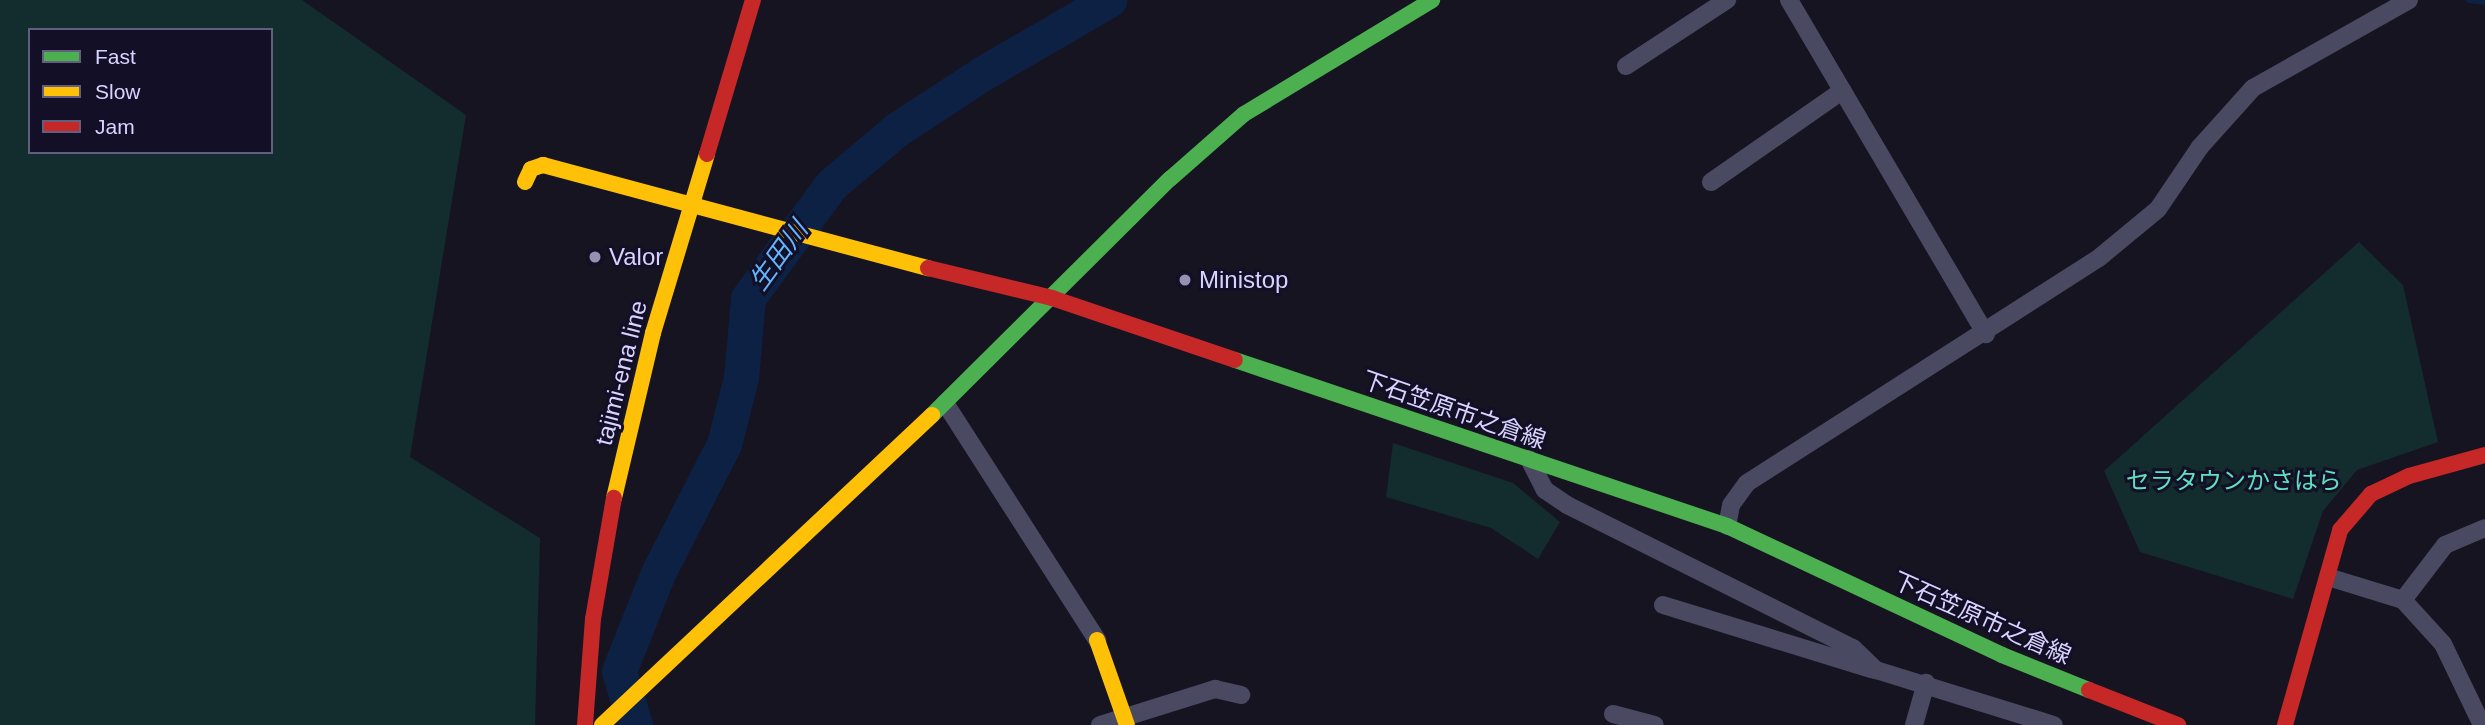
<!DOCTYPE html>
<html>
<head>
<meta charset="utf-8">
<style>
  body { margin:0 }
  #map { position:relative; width:2485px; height:725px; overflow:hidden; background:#161421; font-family:Arial,"Noto Sans JP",sans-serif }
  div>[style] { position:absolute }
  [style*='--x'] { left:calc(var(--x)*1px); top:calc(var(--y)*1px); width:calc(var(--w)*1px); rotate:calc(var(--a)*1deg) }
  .green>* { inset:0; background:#132c2d }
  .stream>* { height:6px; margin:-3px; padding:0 3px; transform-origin:3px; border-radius:3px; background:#0d2144 }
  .river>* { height:35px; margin:-17.5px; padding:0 17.5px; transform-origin:17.5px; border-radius:17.5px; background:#0d2144 }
  .street>* { height:18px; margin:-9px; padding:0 9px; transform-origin:9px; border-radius:9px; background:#4a4962 }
  .fast>* { height:16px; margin:-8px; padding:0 8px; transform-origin:8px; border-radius:8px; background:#4caf50 }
  .slow>* { height:16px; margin:-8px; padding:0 8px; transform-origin:8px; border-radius:8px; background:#ffc107 }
  .jam>* { height:16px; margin:-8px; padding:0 8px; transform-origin:8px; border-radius:8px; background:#c62828 }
  .dots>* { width:19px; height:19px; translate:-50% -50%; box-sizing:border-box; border:4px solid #130f26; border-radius:50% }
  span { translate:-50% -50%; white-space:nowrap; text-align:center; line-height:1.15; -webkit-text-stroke:6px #130f26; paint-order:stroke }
  .poi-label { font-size:24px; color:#d9d4ff }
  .left { translate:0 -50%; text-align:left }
  .street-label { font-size:24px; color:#d9d4ff }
  .park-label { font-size:24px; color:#5fe0c0 }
  .water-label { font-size:26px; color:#62b6ff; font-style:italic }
  .legend { position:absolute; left:28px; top:28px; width:245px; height:126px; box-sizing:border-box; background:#130f26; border:2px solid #625e7d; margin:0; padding:9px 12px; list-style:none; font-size:21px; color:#d9d4ff }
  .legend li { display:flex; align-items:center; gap:14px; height:35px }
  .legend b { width:35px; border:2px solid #625e7d }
</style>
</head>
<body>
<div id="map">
  <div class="green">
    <i style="clip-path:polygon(evenodd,0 0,302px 0,466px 115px,410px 457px,540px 538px,535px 725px,0 725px,0 0,30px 30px,271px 30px,271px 152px,30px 152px,30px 30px)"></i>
    <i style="clip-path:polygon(2359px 242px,2403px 285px,2438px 442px,2357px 470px,2323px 511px,2293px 599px,2140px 552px,2104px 471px)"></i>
    <i style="clip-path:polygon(1393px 443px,1513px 483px,1560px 522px,1538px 559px,1491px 528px,1386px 497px)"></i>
  </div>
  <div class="stream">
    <i style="--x:2469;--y:0;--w:16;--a:7"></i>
  </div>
  <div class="river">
    <i style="--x:635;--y:725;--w:56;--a:-106.5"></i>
    <i style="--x:619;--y:671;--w:105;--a:-68.3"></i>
    <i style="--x:658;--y:573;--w:145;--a:-62.9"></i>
    <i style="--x:724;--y:444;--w:68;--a:-75.6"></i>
    <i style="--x:741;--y:378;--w:80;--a:-85"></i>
    <i style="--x:748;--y:298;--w:140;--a:-53.7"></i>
    <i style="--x:831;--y:185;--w:85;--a:-40.2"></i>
    <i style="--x:896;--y:130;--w:104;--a:-33.2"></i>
    <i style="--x:983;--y:73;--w:146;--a:-30.1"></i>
  </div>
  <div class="street">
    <i style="--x:1789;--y:0;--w:388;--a:59.5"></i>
    <i style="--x:1626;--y:66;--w:121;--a:-33.2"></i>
    <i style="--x:1711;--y:182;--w:160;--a:-34.8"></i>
    <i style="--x:945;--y:403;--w:282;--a:57.3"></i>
    <i style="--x:1529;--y:459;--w:35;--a:63"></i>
    <i style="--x:1545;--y:490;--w:27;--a:34"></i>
    <i style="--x:1567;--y:505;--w:320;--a:26.6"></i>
    <i style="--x:1853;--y:648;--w:32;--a:44"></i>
    <i style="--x:1876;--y:670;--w:186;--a:17.2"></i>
    <i style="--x:1727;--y:526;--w:21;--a:-79"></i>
    <i style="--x:1731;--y:505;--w:27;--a:-54"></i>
    <i style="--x:1747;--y:483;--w:419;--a:-32.6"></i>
    <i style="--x:2100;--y:257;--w:75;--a:-39.6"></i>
    <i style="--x:2158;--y:209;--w:75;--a:-55.9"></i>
    <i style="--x:2200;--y:147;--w:79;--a:-48.1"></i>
    <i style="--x:2253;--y:88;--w:179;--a:-29.4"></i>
    <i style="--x:2328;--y:577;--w:78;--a:17"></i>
    <i style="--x:2403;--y:600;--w:59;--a:47.7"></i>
    <i style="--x:2443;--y:644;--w:90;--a:64.3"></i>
    <i style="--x:2403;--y:600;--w:69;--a:-52.6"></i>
    <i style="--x:2445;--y:545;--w:43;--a:-23"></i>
    <i style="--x:1663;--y:605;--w:218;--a:17.1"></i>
    <i style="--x:1613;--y:714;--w:43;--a:14.7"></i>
    <i style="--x:1100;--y:725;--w:121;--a:-17.4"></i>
    <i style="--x:1215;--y:689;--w:27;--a:13"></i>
    <i style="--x:1914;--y:725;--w:44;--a:-74.1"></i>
  </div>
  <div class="fast">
    <i style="--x:1235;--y:360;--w:519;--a:18.64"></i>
    <i style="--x:1727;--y:526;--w:304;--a:25.1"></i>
    <i style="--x:2002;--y:655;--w:94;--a:21.9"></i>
    <i style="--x:932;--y:415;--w:335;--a:-44.8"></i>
    <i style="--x:1170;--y:179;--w:98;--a:-41.3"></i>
    <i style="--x:1244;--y:114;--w:220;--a:-31.2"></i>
  </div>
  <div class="slow">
    <i style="--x:525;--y:182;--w:14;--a:-65"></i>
    <i style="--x:531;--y:169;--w:13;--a:-18"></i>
    <i style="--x:543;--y:165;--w:399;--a:15"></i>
    <i style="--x:614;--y:498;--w:170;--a:-76.7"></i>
    <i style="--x:653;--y:333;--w:187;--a:-73.2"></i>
    <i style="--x:1097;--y:640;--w:90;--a:70.6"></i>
    <i style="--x:602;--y:725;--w:453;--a:-43.2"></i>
  </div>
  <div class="jam">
    <i style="--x:707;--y:154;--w:161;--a:-73.4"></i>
    <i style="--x:928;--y:268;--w:128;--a:13.6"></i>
    <i style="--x:1052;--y:298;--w:193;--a:18.7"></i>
    <i style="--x:2089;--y:690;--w:96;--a:21.5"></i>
    <i style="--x:585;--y:725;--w:106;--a:-85.7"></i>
    <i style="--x:593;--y:619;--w:123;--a:-80.2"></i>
    <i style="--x:2285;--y:725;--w:203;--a:-74.2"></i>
    <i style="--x:2340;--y:530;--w:48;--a:-49.3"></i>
    <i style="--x:2371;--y:494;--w:42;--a:-25.3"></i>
    <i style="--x:2409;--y:476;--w:79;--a:-15.4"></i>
  </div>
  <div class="dots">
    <i style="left:595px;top:257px;background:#9591b1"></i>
    <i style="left:1185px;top:280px;background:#9591b1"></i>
  </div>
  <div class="poi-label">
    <span class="left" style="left:609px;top:257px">Valor</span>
    <span class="left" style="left:1199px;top:280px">Ministop</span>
  </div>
  <div class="street-label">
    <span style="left:621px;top:373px;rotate:-76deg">tajimi-ena line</span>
    <span style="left:1454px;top:410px;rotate:19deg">下石笠原市之倉線</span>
    <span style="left:1982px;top:618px;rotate:24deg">下石笠原市之倉線</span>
  </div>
  <div class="park-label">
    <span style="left:2234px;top:481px">セラタウンかさはら</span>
  </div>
  <div class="water-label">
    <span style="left:779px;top:256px;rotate:-54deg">生田川</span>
  </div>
  <ul class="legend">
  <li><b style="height:9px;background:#4caf50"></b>Fast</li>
  <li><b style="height:9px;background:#ffc107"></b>Slow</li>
  <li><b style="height:9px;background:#c62828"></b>Jam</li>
  </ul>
</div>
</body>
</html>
